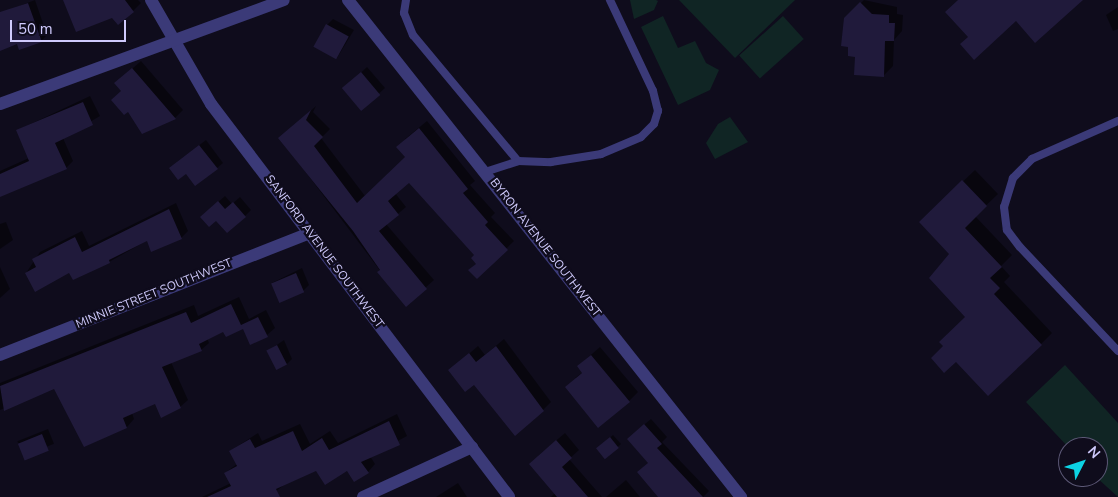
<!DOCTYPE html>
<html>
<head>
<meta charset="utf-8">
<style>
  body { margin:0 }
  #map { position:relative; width:1118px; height:497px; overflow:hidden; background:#0f0c1c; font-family:"Nunito Sans",sans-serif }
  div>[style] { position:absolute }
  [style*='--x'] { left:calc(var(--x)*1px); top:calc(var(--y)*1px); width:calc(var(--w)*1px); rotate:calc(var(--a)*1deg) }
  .green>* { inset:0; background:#102524; transform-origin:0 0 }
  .shadow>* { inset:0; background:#0007; transform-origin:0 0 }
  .building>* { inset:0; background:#201a3b; transform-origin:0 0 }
  .service>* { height:8px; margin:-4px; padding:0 4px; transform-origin:4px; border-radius:4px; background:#3b3a78 }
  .minor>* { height:12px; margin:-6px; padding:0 6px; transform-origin:6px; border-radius:6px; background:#3b3a78 }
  span { translate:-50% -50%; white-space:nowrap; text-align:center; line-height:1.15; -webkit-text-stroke:4.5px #0f0c1c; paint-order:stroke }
  .street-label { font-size:12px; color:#cfcafc }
  .north { position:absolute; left:1058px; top:437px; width:50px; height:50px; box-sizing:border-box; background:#0f0c1c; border:1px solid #5c5876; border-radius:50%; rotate:49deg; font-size:14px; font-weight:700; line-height:20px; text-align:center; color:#cfcafc }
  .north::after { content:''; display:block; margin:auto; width:18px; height:22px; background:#0dd3e4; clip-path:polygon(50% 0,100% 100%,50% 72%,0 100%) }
  .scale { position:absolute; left:10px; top:20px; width:116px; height:22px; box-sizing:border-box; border:2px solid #cfcafc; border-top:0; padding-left:6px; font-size:15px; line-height:18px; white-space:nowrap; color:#cfcafc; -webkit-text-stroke:4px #0f0c1c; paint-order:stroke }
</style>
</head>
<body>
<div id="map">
  <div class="green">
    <i style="clip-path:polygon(630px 0,656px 0,658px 1px,654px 10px,634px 19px)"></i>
    <i style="clip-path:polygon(679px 0,795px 0,735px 58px)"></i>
    <i style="clip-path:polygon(663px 16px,678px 48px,695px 41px,706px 63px,719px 70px,710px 90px,678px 105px,641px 27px)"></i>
    <i style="left:783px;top:16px;width:31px;height:59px;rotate:48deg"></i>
    <i style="clip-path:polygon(730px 117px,748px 142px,715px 159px,706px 143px,718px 124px)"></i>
    <i style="clip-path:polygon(1065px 365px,1118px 423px,1118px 497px,1096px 477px,1098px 447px,1068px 447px,1026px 402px)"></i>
  </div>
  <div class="shadow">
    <i style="clip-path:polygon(35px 0,47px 35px,41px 41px,17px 42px,0 50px,0 21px,6px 11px)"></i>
    <i style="clip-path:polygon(65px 0,138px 0,141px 3px,133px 11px,113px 16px)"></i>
    <i style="clip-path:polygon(864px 0,897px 7px,897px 14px,903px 15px,902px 31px,894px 40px,893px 66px,884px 75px,856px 56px,845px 19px)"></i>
    <i style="clip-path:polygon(1118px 7px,1118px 29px,1113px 31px,1106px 15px)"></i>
    <i style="clip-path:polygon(333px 19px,354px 30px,337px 58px,327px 25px)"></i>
    <i style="clip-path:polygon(141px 61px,183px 110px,175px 118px,116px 83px)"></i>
    <i style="clip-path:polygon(367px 67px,385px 88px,362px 109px,350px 83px)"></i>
    <i style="clip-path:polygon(90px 96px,100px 116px,63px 138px,73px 161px,66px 168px,0 191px,0 171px,29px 158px,18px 130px)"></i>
    <i style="clip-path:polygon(316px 106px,313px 112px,330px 129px,321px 138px,365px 196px,406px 157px,405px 139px,427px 121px,475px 181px,470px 185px,495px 213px,491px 217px,514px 241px,477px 277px,476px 255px,409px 181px,395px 193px,406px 207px,386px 224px,434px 280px,406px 305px,280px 138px)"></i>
    <i style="clip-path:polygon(206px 140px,223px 163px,217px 168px,177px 162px)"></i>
    <i style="clip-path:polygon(975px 170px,998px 194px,975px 216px,1012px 255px,1001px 266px,1010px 276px,1004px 282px,1052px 333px,1041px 344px,945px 346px,967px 317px,951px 254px,932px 211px)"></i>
    <i style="clip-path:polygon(225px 196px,232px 204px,240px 197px,251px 210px,245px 216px,208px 211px)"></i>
    <i style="clip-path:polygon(176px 203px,188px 231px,181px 238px,148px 240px,109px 262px,70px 272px,26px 273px,40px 252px,82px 231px,89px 246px)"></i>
    <i style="clip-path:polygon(6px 222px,13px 240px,0 249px,0 224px)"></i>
    <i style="clip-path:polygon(0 267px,10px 289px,0 298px)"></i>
    <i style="clip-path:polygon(302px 268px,309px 285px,303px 291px,272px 283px)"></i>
    <i style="clip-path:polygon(239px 297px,249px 319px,266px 310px,275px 328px,267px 335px,244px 328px,224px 330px,207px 338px,209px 343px,201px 350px,171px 362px,188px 400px,180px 407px,155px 402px,132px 413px,134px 419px,127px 427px,85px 446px,54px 388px,0 410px,0 383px,194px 305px,198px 316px)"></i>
    <i style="clip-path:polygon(504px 339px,551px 402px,543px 410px,450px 370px,478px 346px,485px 355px)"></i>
    <i style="clip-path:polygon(284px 340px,292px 359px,287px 364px,268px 351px)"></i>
    <i style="clip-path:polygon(600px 347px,638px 392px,629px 401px,575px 378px,583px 372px,578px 366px)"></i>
    <i style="clip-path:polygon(397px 414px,407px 436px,370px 456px,375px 464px,368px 472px,316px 470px,285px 484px,269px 497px,202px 497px,231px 483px,225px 473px,237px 464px,230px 451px,258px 433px,262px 441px,300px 424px,310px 444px,330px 431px,338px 443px)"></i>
    <i style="clip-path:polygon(651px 419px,667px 437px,662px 442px,709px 491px,703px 497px,667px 497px,634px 433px)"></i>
    <i style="left:48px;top:429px;width:16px;height:33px;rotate:68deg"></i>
    <i style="clip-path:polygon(565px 433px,579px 450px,569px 459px,602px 497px,551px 497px,555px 493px,538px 456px)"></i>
    <i style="left:613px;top:435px;width:12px;height:21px;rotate:48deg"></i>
    <i style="clip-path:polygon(626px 480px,640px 497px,606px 497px)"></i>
    <i style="clip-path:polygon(458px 483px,467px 497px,436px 497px)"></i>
  </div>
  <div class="building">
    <i style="clip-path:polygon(63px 0,125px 0,134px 12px,118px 25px,112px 18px,76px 32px)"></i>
    <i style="clip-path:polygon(958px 0,1083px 0,1035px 43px,1016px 21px,974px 60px,960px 44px,968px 37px,945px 12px)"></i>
    <i style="clip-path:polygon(860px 2px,872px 14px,889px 15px,889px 23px,895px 23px,894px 41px,885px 41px,884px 77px,854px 75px,855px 57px,848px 56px,848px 47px,841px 46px,844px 18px)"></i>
    <i style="clip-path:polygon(28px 3px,42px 42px,19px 50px,17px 44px,0 51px,0 12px)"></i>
    <i style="left:326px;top:24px;width:26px;height:26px;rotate:29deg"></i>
    <i style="clip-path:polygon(132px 68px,176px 119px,142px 134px,128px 112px,124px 115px,111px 100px,121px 91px,114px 83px)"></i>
    <i style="left:361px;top:72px;width:30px;height:25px;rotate:50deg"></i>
    <i style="clip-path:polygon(83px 102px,93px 125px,55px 143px,67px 169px,0 197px,0 174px,29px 161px,16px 130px)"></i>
    <i style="clip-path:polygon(311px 110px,306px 120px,323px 137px,314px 146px,357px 203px,405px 157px,396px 147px,419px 128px,468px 189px,463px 193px,488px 222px,485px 225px,508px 250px,477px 279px,468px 270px,476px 264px,471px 258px,474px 255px,409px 183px,388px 201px,399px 215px,379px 231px,427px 289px,406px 307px,377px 272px,380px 270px,353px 231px,278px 138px)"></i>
    <i style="clip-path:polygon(199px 145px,218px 169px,195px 186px,186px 174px,178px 180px,169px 168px)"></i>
    <i style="clip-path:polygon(962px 180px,987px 206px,965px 228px,1002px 267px,990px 278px,1000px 288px,994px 294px,1042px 345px,988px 396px,956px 362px,944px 373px,931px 358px,943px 346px,939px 342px,965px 317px,929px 278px,949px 254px,919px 222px)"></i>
    <i style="clip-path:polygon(218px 201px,225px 209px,233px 202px,246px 217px,227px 233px,216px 221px,209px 227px,200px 217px)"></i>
    <i style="clip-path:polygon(169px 209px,182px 239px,151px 252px,147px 241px,109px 260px,110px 263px,73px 280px,69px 273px,35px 292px,25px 273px,36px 267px,32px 259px,75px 237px,82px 252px)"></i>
    <i style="left:296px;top:273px;width:21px;height:27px;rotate:67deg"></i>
    <i style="clip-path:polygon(231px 304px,241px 325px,258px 317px,268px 337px,250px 345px,243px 329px,226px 337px,223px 332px,199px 344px,202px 351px,162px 367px,181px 408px,161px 418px,155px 404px,123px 418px,127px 428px,84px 447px,54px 389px,4px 411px,0 386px,186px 312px,191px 323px)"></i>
    <i style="left:277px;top:345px;width:22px;height:12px;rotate:63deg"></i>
    <i style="clip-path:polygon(496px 346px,544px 411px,515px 436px,474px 385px,465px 392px,448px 370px,469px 353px,476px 362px)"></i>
    <i style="clip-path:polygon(591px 355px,630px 402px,598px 428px,565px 387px,582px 373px,577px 366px)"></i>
    <i style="clip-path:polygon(389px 421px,400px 445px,361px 462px,369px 473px,354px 482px,347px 471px,325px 485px,316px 471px,276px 489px,280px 497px,207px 497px,231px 486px,224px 473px,237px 466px,229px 451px,250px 439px,255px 448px,293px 431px,302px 451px,322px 438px,329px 450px)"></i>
    <i style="clip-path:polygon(644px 424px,662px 444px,657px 448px,703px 497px,658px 497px,637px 472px,648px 463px,627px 439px)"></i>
    <i style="left:42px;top:434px;width:18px;height:26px;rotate:68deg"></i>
    <i style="left:610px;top:437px;width:14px;height:18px;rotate:51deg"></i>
    <i style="clip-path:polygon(556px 440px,572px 458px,562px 467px,588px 497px,557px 497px,529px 464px)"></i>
  </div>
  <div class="service">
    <i style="--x:406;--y:0;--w:13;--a:99"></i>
    <i style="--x:404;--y:13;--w:24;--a:68"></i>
    <i style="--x:413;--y:35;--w:164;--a:50.2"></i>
    <i style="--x:1118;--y:121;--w:94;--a:156.2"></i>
    <i style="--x:1032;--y:159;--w:27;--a:135"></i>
    <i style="--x:1013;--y:178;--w:30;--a:107"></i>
    <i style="--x:1004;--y:207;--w:23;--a:83"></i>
    <i style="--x:1007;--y:230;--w:21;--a:53"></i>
    <i style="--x:1020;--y:247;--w:143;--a:46.7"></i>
    <i style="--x:485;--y:172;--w:35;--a:-18"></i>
    <i style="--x:518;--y:161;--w:33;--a:2"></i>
    <i style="--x:551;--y:162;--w:51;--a:-9.1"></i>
    <i style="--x:601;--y:154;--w:43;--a:-23"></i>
    <i style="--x:641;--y:137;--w:18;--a:-45"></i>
    <i style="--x:654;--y:124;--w:14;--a:-73"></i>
    <i style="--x:658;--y:111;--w:21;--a:-104"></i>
    <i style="--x:653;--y:91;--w:101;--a:-115.3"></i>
  </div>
  <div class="minor">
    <i style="--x:151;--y:0;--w:120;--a:60"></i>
    <i style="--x:211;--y:104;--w:493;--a:52.8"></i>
    <i style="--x:348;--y:0;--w:634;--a:51.67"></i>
    <i style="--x:0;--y:104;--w:302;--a:-20.1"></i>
    <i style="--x:0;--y:355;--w:332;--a:-21.5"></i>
    <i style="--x:363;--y:497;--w:120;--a:-24.6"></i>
  </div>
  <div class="street-label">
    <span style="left:545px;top:248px;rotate:52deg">BYRON AVENUE SOUTHWEST</span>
    <span style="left:324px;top:252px;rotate:53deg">SANFORD AVENUE SOUTHWEST</span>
    <span style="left:154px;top:294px;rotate:-22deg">MINNIE STREET SOUTHWEST</span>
  </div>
  <div class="north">N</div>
  <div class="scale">50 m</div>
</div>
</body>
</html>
